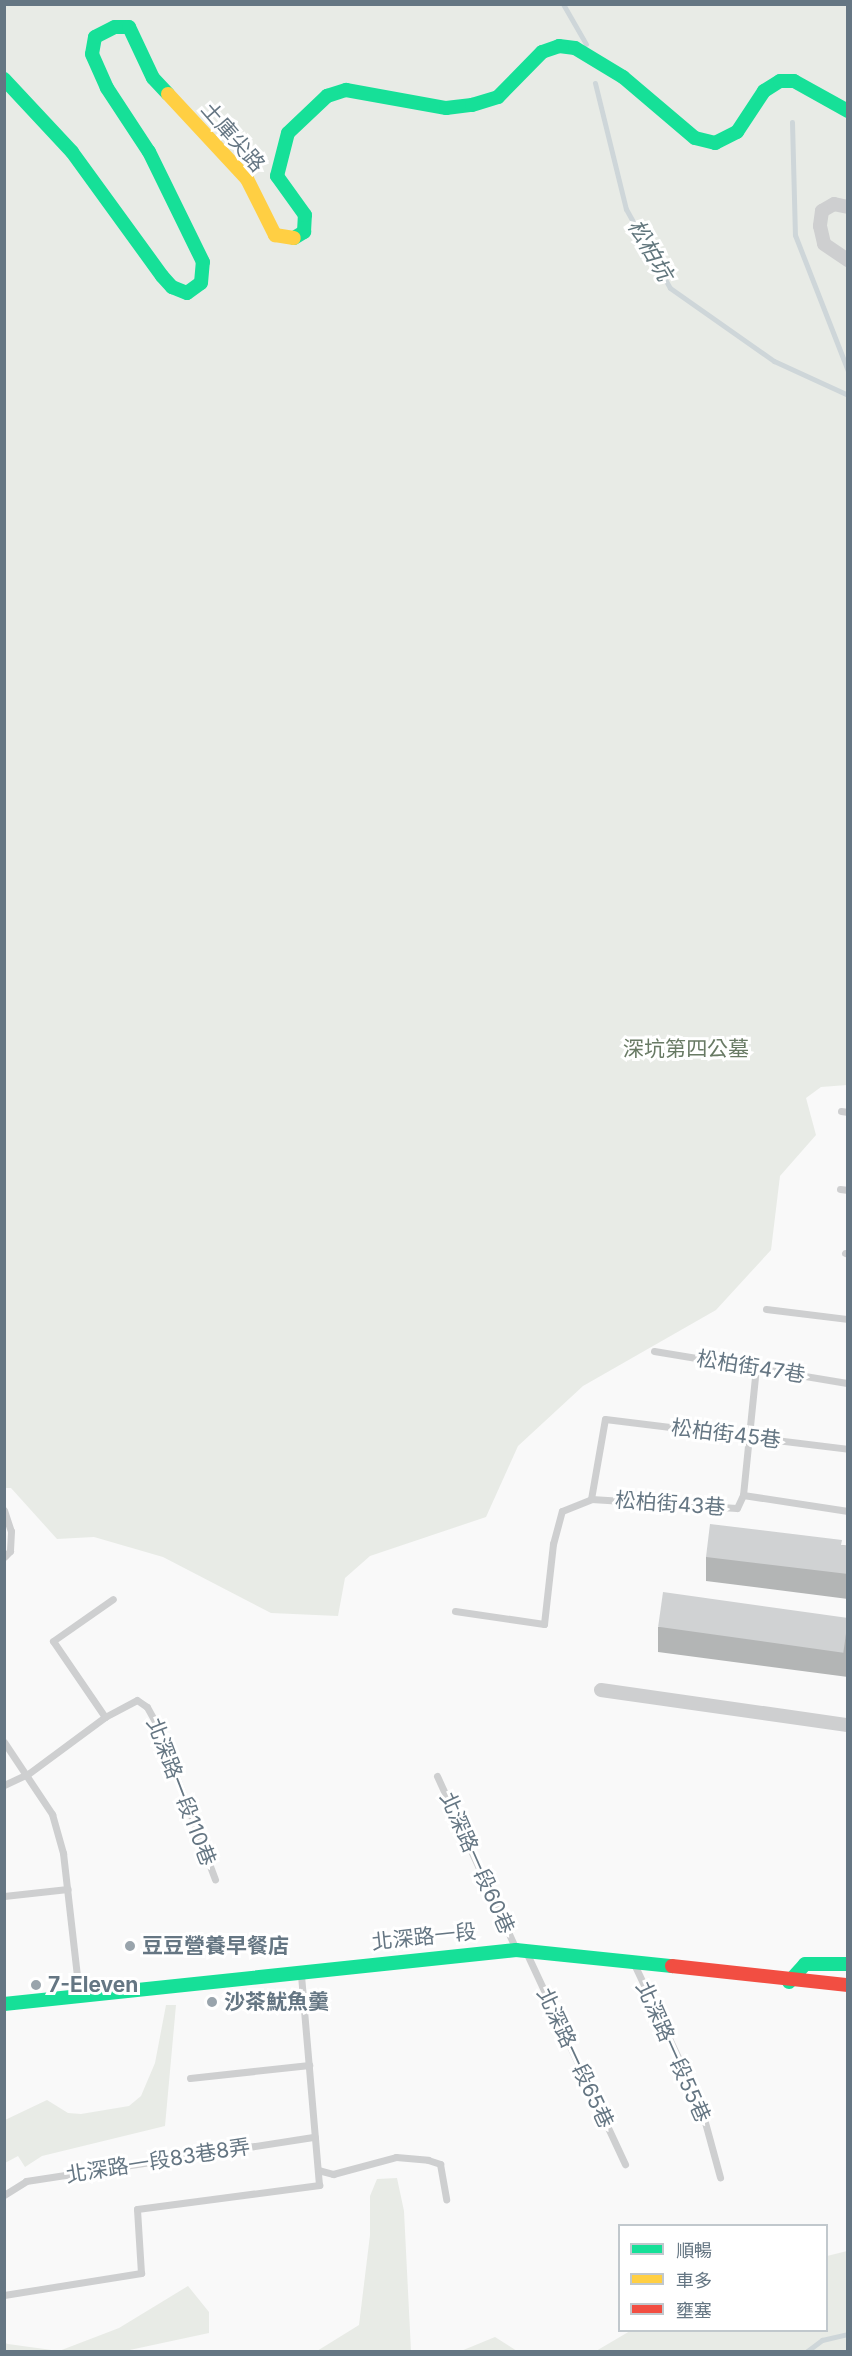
<!DOCTYPE html>
<html>
<head>
<meta charset="utf-8">
<style>
  body { margin:0 }
  #map { position:relative; width:852px; height:2356px; overflow:hidden; background:#f9f9f9; font-family:Inter,"Noto Sans TC",sans-serif }
  div>[style] { position:absolute }
  [style*='--x'] { left:calc(var(--x)*1px); top:calc(var(--y)*1px); width:calc(var(--w)*1px); rotate:calc(var(--a)*1deg) }
  .green>* { inset:0; background:#e8ebe6 }
  .stream>* { height:5px; margin:-2.5px; padding:0 2.5px; transform-origin:2.5px; border-radius:2.5px; background:#ced6d9 }
  .lane>* { height:7px; margin:-3.5px; padding:0 3.5px; transform-origin:3.5px; border-radius:3.5px; background:#cecfd0 }
  .street>* { height:14px; margin:-7px; padding:0 7px; transform-origin:7px; border-radius:7px; background:#cecfd0 }
  .fast>* { height:14px; margin:-7px; padding:0 7px; transform-origin:7px; border-radius:7px; background:#16e098 }
  .slow>* { height:14px; margin:-7px; padding:0 7px; transform-origin:7px; border-radius:7px; background:#ffcf43 }
  .jam>* { height:14px; margin:-7px; padding:0 7px; transform-origin:7px; border-radius:7px; background:#f24e42 }
  .wall>* { inset:0; background:#b3b5b5 }
  .building>* { inset:0; background:#d0d2d3; transform-origin:0 0 }
  .dots>* { width:16px; height:16px; translate:-50% -50%; box-sizing:border-box; border:3px solid #fff; border-radius:50% }
  span { translate:-50% -50%; white-space:nowrap; text-align:center; line-height:1.15; -webkit-text-stroke:6px #fff; paint-order:stroke }
  .street-label { font-size:21px; color:#657683 }
  .park-label { font-size:21px; color:#687a64 }
  .poi-label { font-size:21px; color:#657683; font-weight:700 }
  .left { translate:0 -50%; text-align:left }
  .water-label { font-size:22px; color:#60757c; font-style:italic }
  .frame { position:absolute; inset:0; border:6px solid #657683; pointer-events:none }
  .legend { position:absolute; left:618px; top:2224px; width:210px; height:108px; box-sizing:border-box; background:#fff; border:2px solid #c1c8cd; margin:0; padding:8px 10px; list-style:none; font-size:18px; color:#657683 }
  .legend li { display:flex; align-items:center; gap:12px; height:30px }
  .legend b { width:30px; border:2px solid #c1c8cd }
</style>
</head>
<body>
<div id="map">
  <div class="green">
    <i style="clip-path:polygon(5px 5px,847px 5px,847px 1085px,821px 1087px,806px 1098px,816px 1135px,780px 1176px,771px 1250px,716px 1310px,583px 1386px,518px 1446px,486px 1517px,370px 1556px,345px 1578px,338px 1616px,271px 1613px,163px 1557px,94px 1537px,57px 1539px,11px 1488px,5px 1488px)"></i>
    <i style="clip-path:polygon(166px 2005px,176px 2005px,165px 2126px,42px 2156px,25px 2167px,18px 2156px,5px 2163px,5px 2120px,47px 2100px,68px 2113px,81px 2114px,129px 2106px,141px 2096px,155px 2063px)"></i>
    <i style="clip-path:polygon(397px 2178px,404px 2211px,411px 2351px,317px 2351px,359px 2325px,370px 2235px,370px 2196px,377px 2179px)"></i>
    <i style="clip-path:polygon(847px 2251px,847px 2351px,596px 2351px,630px 2331px,826px 2330px,827px 2256px)"></i>
    <i style="clip-path:polygon(188px 2286px,209px 2312px,209px 2333px,125px 2351px,59px 2351px,119px 2328px)"></i>
    <i style="clip-path:polygon(495px 2337px,517px 2351px,461px 2351px)"></i>
    <i style="clip-path:polygon(5px 2343px,8px 2344px,59px 2351px,5px 2351px)"></i>
  </div>
  <div class="stream">
    <i style="--x:563;--y:4;--w:46;--a:60.1"></i>
    <i style="--x:595;--y:83;--w:130;--a:76.2"></i>
    <i style="--x:626;--y:209;--w:90;--a:60.9"></i>
    <i style="--x:670;--y:288;--w:127;--a:35.1"></i>
    <i style="--x:774;--y:361;--w:81;--a:24.7"></i>
    <i style="--x:792;--y:122;--w:113;--a:88.5"></i>
    <i style="--x:795;--y:235;--w:146;--a:68.7"></i>
    <i style="--x:806;--y:2352;--w:20;--a:-37"></i>
    <i style="--x:822;--y:2340;--w:27;--a:-13"></i>
  </div>
  <div class="lane">
    <i style="--x:841;--y:1111;--w:7;--a:8"></i>
    <i style="--x:840;--y:1189;--w:8;--a:7"></i>
    <i style="--x:845;--y:1253;--w:3;--a:18"></i>
    <i style="--x:766;--y:1309;--w:83;--a:7"></i>
    <i style="--x:654;--y:1351;--w:197;--a:9.4"></i>
    <i style="--x:743;--y:1495;--w:128;--a:-84.2"></i>
    <i style="--x:591;--y:1499;--w:81;--a:-80.1"></i>
    <i style="--x:605;--y:1419;--w:245;--a:7"></i>
    <i style="--x:4;--y:1510;--w:22;--a:72"></i>
    <i style="--x:11;--y:1531;--w:20;--a:93"></i>
    <i style="--x:10;--y:1551;--w:8;--a:135"></i>
    <i style="--x:455;--y:1611;--w:90;--a:8.3"></i>
    <i style="--x:544;--y:1624;--w:81;--a:-83.6"></i>
    <i style="--x:553;--y:1544;--w:34;--a:-75"></i>
    <i style="--x:562;--y:1511;--w:31;--a:-22"></i>
    <i style="--x:591;--y:1499;--w:146;--a:3.5"></i>
    <i style="--x:737;--y:1508;--w:14;--a:-65"></i>
    <i style="--x:743;--y:1495;--w:106;--a:8.7"></i>
    <i style="--x:105;--y:1717;--w:92;--a:-124.4"></i>
    <i style="--x:53;--y:1641;--w:73;--a:-35"></i>
    <i style="--x:4;--y:1742;--w:87;--a:56.3"></i>
    <i style="--x:52;--y:1814;--w:41;--a:74.2"></i>
    <i style="--x:63;--y:1853;--w:142;--a:83.5"></i>
    <i style="--x:437;--y:1776;--w:188;--a:65.5"></i>
    <i style="--x:4;--y:1785;--w:26;--a:-25"></i>
    <i style="--x:28;--y:1774;--w:96;--a:-36.5"></i>
    <i style="--x:105;--y:1717;--w:36;--a:-28"></i>
    <i style="--x:137;--y:1700;--w:12;--a:35"></i>
    <i style="--x:147;--y:1707;--w:21;--a:61"></i>
    <i style="--x:157;--y:1725;--w:165;--a:69.4"></i>
    <i style="--x:4;--y:1896;--w:64;--a:-6.2"></i>
    <i style="--x:527;--y:1954;--w:232;--a:65"></i>
    <i style="--x:635;--y:1966;--w:153;--a:64.8"></i>
    <i style="--x:700;--y:2104;--w:76;--a:74.7"></i>
    <i style="--x:190;--y:2078;--w:120;--a:-6.2"></i>
    <i style="--x:318;--y:2170;--w:16;--a:15"></i>
    <i style="--x:333;--y:2174;--w:65;--a:-15.1"></i>
    <i style="--x:396;--y:2157;--w:32;--a:5"></i>
    <i style="--x:428;--y:2160;--w:13;--a:18"></i>
    <i style="--x:440;--y:2164;--w:36;--a:80"></i>
    <i style="--x:4;--y:2195;--w:26;--a:-32"></i>
    <i style="--x:26;--y:2181;--w:292;--a:-8.7"></i>
    <i style="--x:4;--y:2295;--w:139;--a:-9.1"></i>
    <i style="--x:141;--y:2273;--w:64;--a:-93.6"></i>
    <i style="--x:137;--y:2209;--w:184;--a:-7.5"></i>
    <i style="--x:319;--y:2185;--w:212;--a:-94.9"></i>
  </div>
  <div class="street">
    <i style="--x:848;--y:207;--w:14;--a:-168"></i>
    <i style="--x:834;--y:204;--w:14;--a:150"></i>
    <i style="--x:822;--y:211;--w:15;--a:98"></i>
    <i style="--x:820;--y:226;--w:18;--a:77"></i>
    <i style="--x:824;--y:244;--w:29;--a:34"></i>
    <i style="--x:601;--y:1690;--w:249;--a:8.1"></i>
  </div>
  <div class="fast">
    <i style="--x:4;--y:79;--w:100;--a:47"></i>
    <i style="--x:72;--y:152;--w:153;--a:54"></i>
    <i style="--x:162;--y:276;--w:15;--a:48"></i>
    <i style="--x:172;--y:287;--w:16;--a:22"></i>
    <i style="--x:187;--y:293;--w:17;--a:-36"></i>
    <i style="--x:201;--y:283;--w:21;--a:-85"></i>
    <i style="--x:203;--y:262;--w:123;--a:-116.1"></i>
    <i style="--x:149;--y:152;--w:77;--a:-123.3"></i>
    <i style="--x:107;--y:88;--w:37;--a:-114"></i>
    <i style="--x:92;--y:54;--w:17;--a:-80"></i>
    <i style="--x:95;--y:37;--w:22;--a:-27"></i>
    <i style="--x:115;--y:27;--w:14;--a:0"></i>
    <i style="--x:129;--y:27;--w:56;--a:64.8"></i>
    <i style="--x:153;--y:78;--w:22;--a:47"></i>
    <i style="--x:294;--y:238;--w:12;--a:-31"></i>
    <i style="--x:304;--y:232;--w:17;--a:-87"></i>
    <i style="--x:305;--y:215;--w:48;--a:-125.7"></i>
    <i style="--x:277;--y:176;--w:44;--a:-75.7"></i>
    <i style="--x:288;--y:133;--w:54;--a:-43.5"></i>
    <i style="--x:327;--y:96;--w:20;--a:-18"></i>
    <i style="--x:346;--y:90;--w:102;--a:10.2"></i>
    <i style="--x:446;--y:108;--w:26;--a:-7"></i>
    <i style="--x:472;--y:105;--w:27;--a:-17"></i>
    <i style="--x:498;--y:97;--w:63;--a:-45.6"></i>
    <i style="--x:542;--y:52;--w:18;--a:-19"></i>
    <i style="--x:559;--y:46;--w:16;--a:7"></i>
    <i style="--x:575;--y:48;--w:56;--a:31.1"></i>
    <i style="--x:623;--y:77;--w:94;--a:40.3"></i>
    <i style="--x:695;--y:138;--w:21;--a:14"></i>
    <i style="--x:715;--y:143;--w:25;--a:-27"></i>
    <i style="--x:737;--y:132;--w:49;--a:-56.6"></i>
    <i style="--x:764;--y:91;--w:19;--a:-32"></i>
    <i style="--x:780;--y:81;--w:14;--a:0"></i>
    <i style="--x:794;--y:81;--w:62;--a:29.1"></i>
    <i style="--x:789;--y:1982;--w:24;--a:-48"></i>
    <i style="--x:805;--y:1964;--w:43;--a:0"></i>
    <i style="--x:4;--y:2004;--w:515;--a:-6.02"></i>
    <i style="--x:516;--y:1950;--w:157;--a:5.9"></i>
  </div>
  <div class="slow">
    <i style="--x:168;--y:94;--w:116;--a:47.1"></i>
    <i style="--x:247;--y:179;--w:63;--a:63.4"></i>
    <i style="--x:275;--y:235;--w:19;--a:9"></i>
  </div>
  <div class="jam">
    <i style="--x:672;--y:1966;--w:177;--a:6.2"></i>
  </div>
  <div class="wall">
    <i style="clip-path:polygon(842px 1545px,848px 1546px,848px 1599px,706px 1581px,706px 1557px)"></i>
    <i style="clip-path:polygon(848px 1618px,848px 1677px,658px 1652px,658px 1627px)"></i>
  </div>
  <div class="building">
    <i style="clip-path:polygon(710px 1524px,842px 1540px,841px 1545px,848px 1546px,848px 1574px,706px 1557px)"></i>
    <i style="left:663px;top:1592px;width:187px;height:35px;rotate:8deg"></i>
  </div>
  <div class="dots">
    <i style="left:130px;top:1946px;background:#99a4ac"></i>
    <i style="left:36px;top:1985px;background:#99a4ac"></i>
    <i style="left:212px;top:2002px;background:#99a4ac"></i>
  </div>
  <div class="street-label">
    <span style="left:233px;top:137px;rotate:49deg">土庫尖路</span>
    <span style="left:751px;top:1367px;rotate:9deg">松柏街47巷</span>
    <span style="left:726px;top:1434px;rotate:7deg">松柏街45巷</span>
    <span style="left:670px;top:1504px;rotate:4deg">松柏街43巷</span>
    <span style="left:181px;top:1792px;rotate:69deg">北深路一段110巷</span>
    <span style="left:477px;top:1863px;rotate:66deg">北深路一段60巷</span>
    <span style="left:424px;top:1937px;rotate:-6deg">北深路一段</span>
    <span style="left:673px;top:2052px;rotate:66deg">北深路一段55巷</span>
    <span style="left:575px;top:2058px;rotate:65deg">北深路一段65巷</span>
    <span style="left:158px;top:2161px;rotate:-9deg">北深路一段83巷8弄</span>
  </div>
  <div class="park-label">
    <span style="left:686px;top:1049px">深坑第四公墓</span>
  </div>
  <div class="poi-label">
    <span class="left" style="left:142px;top:1946px">豆豆營養早餐店</span>
    <span class="left" style="left:48px;top:1985px">7-Eleven</span>
    <span class="left" style="left:224px;top:2002px">沙茶魷魚羹</span>
  </div>
  <div class="water-label">
    <span style="left:650px;top:250px;rotate:60deg">松柏坑</span>
  </div>
  <div class="frame"></div>
  <ul class="legend">
  <li><b style="height:8px;background:#16e098"></b>順暢</li>
  <li><b style="height:8px;background:#ffcf43"></b>車多</li>
  <li><b style="height:8px;background:#f24e42"></b>壅塞</li>
  </ul>
</div>
</body>
</html>
